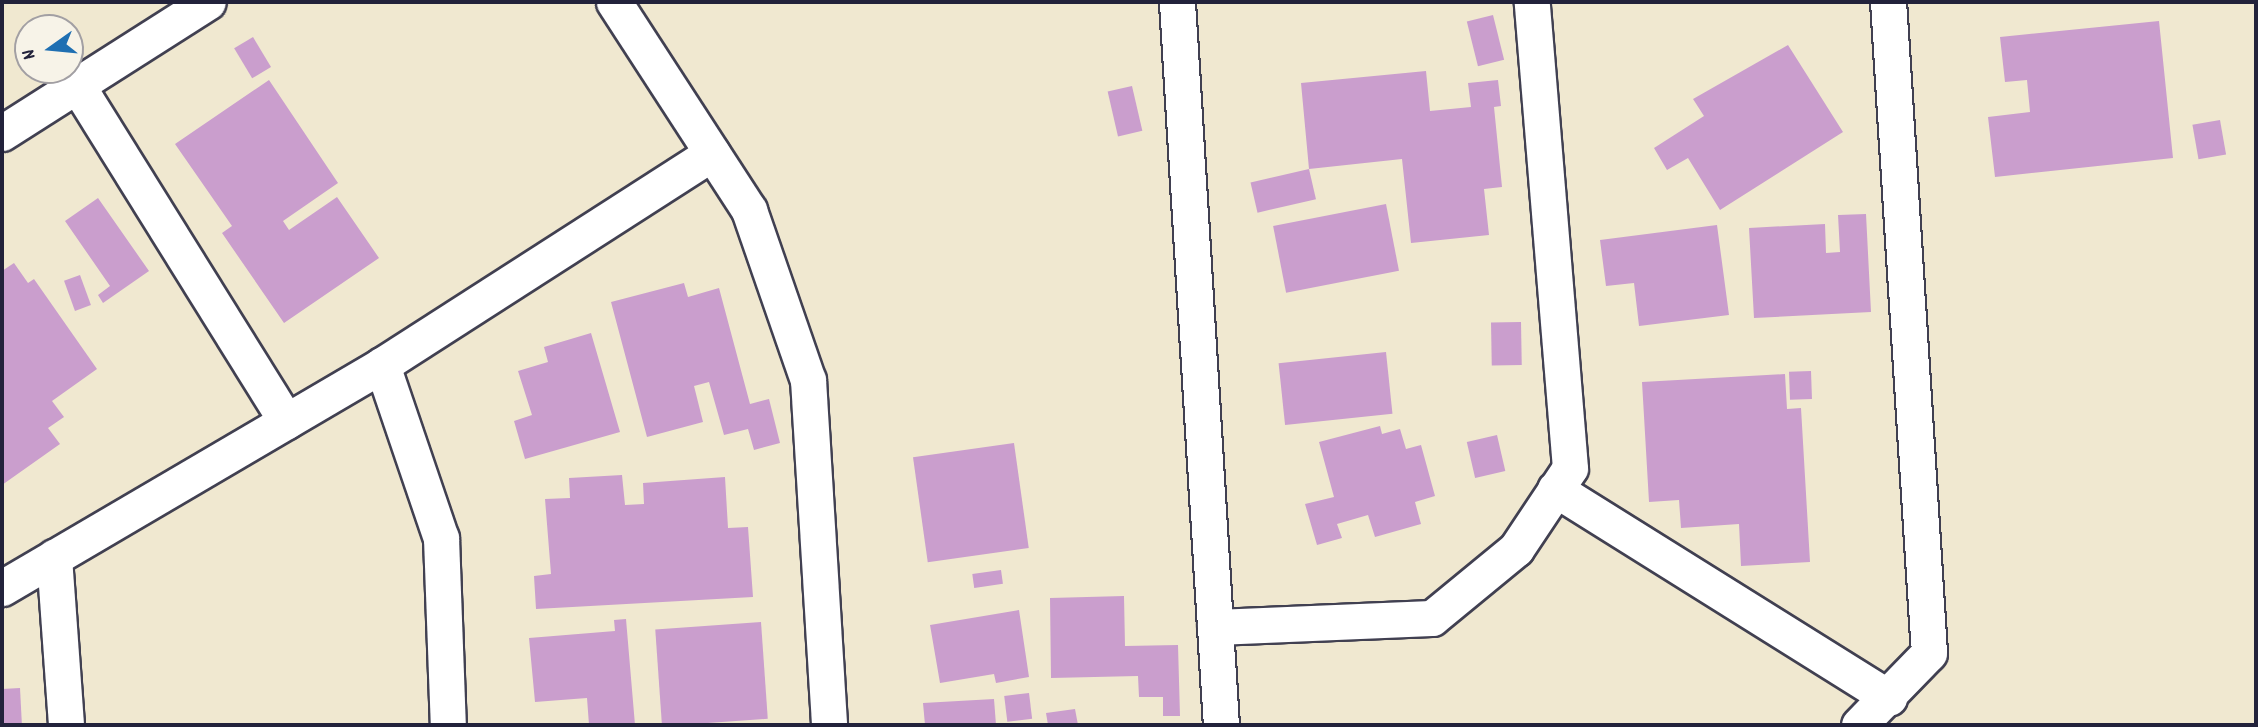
<!DOCTYPE html>
<html>
<head>
<meta charset="utf-8">
<style>
  body { margin:0 }
  #map { position:relative; width:2258px; height:727px; overflow:hidden; background:#f0e8d0; font-family:Dekko,sans-serif }
  div>[style] { position:absolute }
  [style*='--x'] { left:calc(var(--x)*1px); top:calc(var(--y)*1px); width:calc(var(--w)*1px); rotate:calc(var(--a)*1deg) }
  .building>* { inset:0; background:#ca9ecd; transform-origin:0 0 }
  .roads { filter:drop-shadow(2px 0 #414051) drop-shadow(-2px 0 #414051) drop-shadow(0 2px #414051) drop-shadow(0 -2px #414051) }
  .minor>* { height:35px; margin:-17.5px; padding:0 17.5px; transform-origin:17.5px; border-radius:17.5px; background:#fff }
  span { translate:-50% -50%; white-space:nowrap; text-align:center; line-height:1.15; -webkit-text-stroke:6px #f7f3e8; paint-order:stroke }
  .frame { position:absolute; inset:0; border:4px solid #22223b; pointer-events:none }
  .north { position:absolute; left:14px; top:14px; width:70px; height:70px; box-sizing:border-box; background:#f7f3e8; border:2px solid #a29fa3; border-radius:50%; rotate:255deg; font-size:19px; font-weight:700; line-height:28px; text-align:center; color:#22223b }
  .north::after { content:''; display:block; margin:auto; width:24px; height:32px; background:#1f6fb2; clip-path:polygon(50% 0,100% 100%,50% 72%,0 100%) }
</style>
</head>
<body>
<div id="map">
  <div class="building">
    <i style="left:1493px;top:15px;width:46px;height:27px;rotate:76deg"></i>
    <i style="clip-path:polygon(2159px 21px,2173px 158px,1995px 177px,1988px 117px,2030px 112px,2027px 80px,2005px 82px,2000px 37px)"></i>
    <i style="left:253px;top:37px;width:35px;height:22px;rotate:59deg"></i>
    <i style="clip-path:polygon(1788px 45px,1843px 132px,1720px 210px,1688px 158px,1667px 170px,1654px 148px,1704px 116px,1693px 99px)"></i>
    <i style="clip-path:polygon(1426px 71px,1430px 111px,1471px 107px,1468px 83px,1498px 80px,1501px 106px,1494px 107px,1502px 187px,1484px 189px,1489px 235px,1411px 243px,1402px 159px,1309px 169px,1301px 83px)"></i>
    <i style="clip-path:polygon(269px 80px,338px 183px,283px 221px,289px 230px,337px 197px,379px 258px,284px 323px,222px 233px,232px 226px,175px 144px)"></i>
    <i style="left:1132px;top:86px;width:46px;height:25px;rotate:77deg"></i>
    <i style="left:2220px;top:120px;width:35px;height:28px;rotate:80deg"></i>
    <i style="left:1309px;top:169px;width:31px;height:60px;rotate:77deg"></i>
    <i style="clip-path:polygon(98px 198px,149px 271px,103px 303px,98px 295px,110px 286px,65px 221px)"></i>
    <i style="left:1386px;top:204px;width:68px;height:115px;rotate:79deg"></i>
    <i style="clip-path:polygon(1866px 214px,1871px 312px,1754px 318px,1749px 228px,1825px 224px,1826px 253px,1840px 252px,1838px 215px)"></i>
    <i style="clip-path:polygon(1717px 225px,1729px 315px,1639px 326px,1634px 283px,1606px 286px,1600px 240px)"></i>
    <i style="clip-path:polygon(14px 263px,28px 283px,34px 279px,97px 369px,52px 401px,64px 417px,48px 428px,60px 444px,2px 485px,2px 271px)"></i>
    <i style="left:80px;top:275px;width:32px;height:17px;rotate:70deg"></i>
    <i style="clip-path:polygon(684px 283px,688px 297px,719px 288px,750px 404px,769px 399px,780px 443px,754px 450px,748px 429px,724px 435px,709px 382px,694px 386px,703px 422px,647px 437px,611px 302px)"></i>
    <i style="left:1521px;top:322px;width:43px;height:30px;rotate:89deg"></i>
    <i style="clip-path:polygon(591px 333px,620px 432px,525px 459px,514px 421px,532px 415px,518px 371px,548px 362px,544px 347px)"></i>
    <i style="left:1386px;top:352px;width:62px;height:108px;rotate:84deg"></i>
    <i style="left:1811px;top:371px;width:28px;height:22px;rotate:88deg"></i>
    <i style="clip-path:polygon(1785px 374px,1787px 409px,1801px 408px,1810px 562px,1741px 566px,1739px 524px,1681px 528px,1679px 500px,1649px 502px,1642px 382px)"></i>
    <i style="clip-path:polygon(1380px 426px,1382px 434px,1400px 429px,1406px 449px,1421px 445px,1435px 496px,1415px 502px,1421px 524px,1375px 537px,1368px 515px,1337px 524px,1342px 538px,1317px 545px,1305px 504px,1334px 497px,1319px 442px)"></i>
    <i style="left:1497px;top:435px;width:37px;height:31px;rotate:77deg"></i>
    <i style="left:1014px;top:443px;width:106px;height:102px;rotate:82deg"></i>
    <i style="clip-path:polygon(622px 475px,625px 505px,644px 504px,643px 483px,725px 477px,728px 528px,748px 527px,753px 597px,536px 609px,534px 576px,551px 574px,545px 499px,570px 498px,569px 478px)"></i>
    <i style="left:1001px;top:570px;width:14px;height:29px;rotate:82deg"></i>
    <i style="clip-path:polygon(1124px 596px,1125px 646px,1178px 645px,1180px 716px,1163px 716px,1163px 697px,1139px 697px,1138px 676px,1051px 678px,1050px 598px)"></i>
    <i style="clip-path:polygon(1019px 610px,1029px 677px,996px 683px,994px 674px,940px 683px,930px 625px)"></i>
    <i style="clip-path:polygon(626px 619px,635px 725px,589px 725px,587px 698px,535px 702px,529px 638px,615px 631px,614px 620px)"></i>
    <i style="left:761px;top:622px;width:97px;height:106px;rotate:86deg"></i>
    <i style="left:20px;top:688px;width:37px;height:18px;rotate:87deg"></i>
    <i style="left:1029px;top:693px;width:26px;height:25px;rotate:83deg"></i>
    <i style="clip-path:polygon(994px 699px,996px 725px,925px 725px,923px 703px)"></i>
    <i style="clip-path:polygon(1075px 709px,1078px 725px,1048px 725px,1046px 713px)"></i>
  </div>
  <div class="roads">
    <div class="minor">
      <i style="--x:614;--y:2;--w:248;--a:57"></i>
      <i style="--x:749;--y:210;--w:180;--a:70.9"></i>
      <i style="--x:808;--y:380;--w:346;--a:86.5"></i>
      <i style="--x:1177;--y:2;--w:724;--a:86.52"></i>
      <i style="--x:77;--y:85;--w:396;--a:58.1"></i>
      <i style="--x:2;--y:133;--w:244;--a:-32.5"></i>
      <i style="--x:382;--y:365;--w:183;--a:71.2"></i>
      <i style="--x:441;--y:538;--w:187;--a:87.9"></i>
      <i style="--x:1555;--y:489;--w:394;--a:32"></i>
      <i style="--x:54;--y:557;--w:168;--a:85.9"></i>
      <i style="--x:2;--y:588;--w:441;--a:-30.4"></i>
      <i style="--x:382;--y:365;--w:392;--a:-32.7"></i>
      <i style="--x:1215;--y:627;--w:217;--a:-2.4"></i>
      <i style="--x:1432;--y:618;--w:109;--a:-39.4"></i>
      <i style="--x:1516;--y:549;--w:97;--a:-56.3"></i>
      <i style="--x:1570;--y:468;--w:468;--a:-94.7"></i>
      <i style="--x:1859;--y:725;--w:100;--a:-45.8"></i>
      <i style="--x:1929;--y:653;--w:652;--a:-93.6"></i>
    </div>
  </div>
  <div class="frame"></div>
  <div class="north">N</div>
</div>
</body>
</html>
